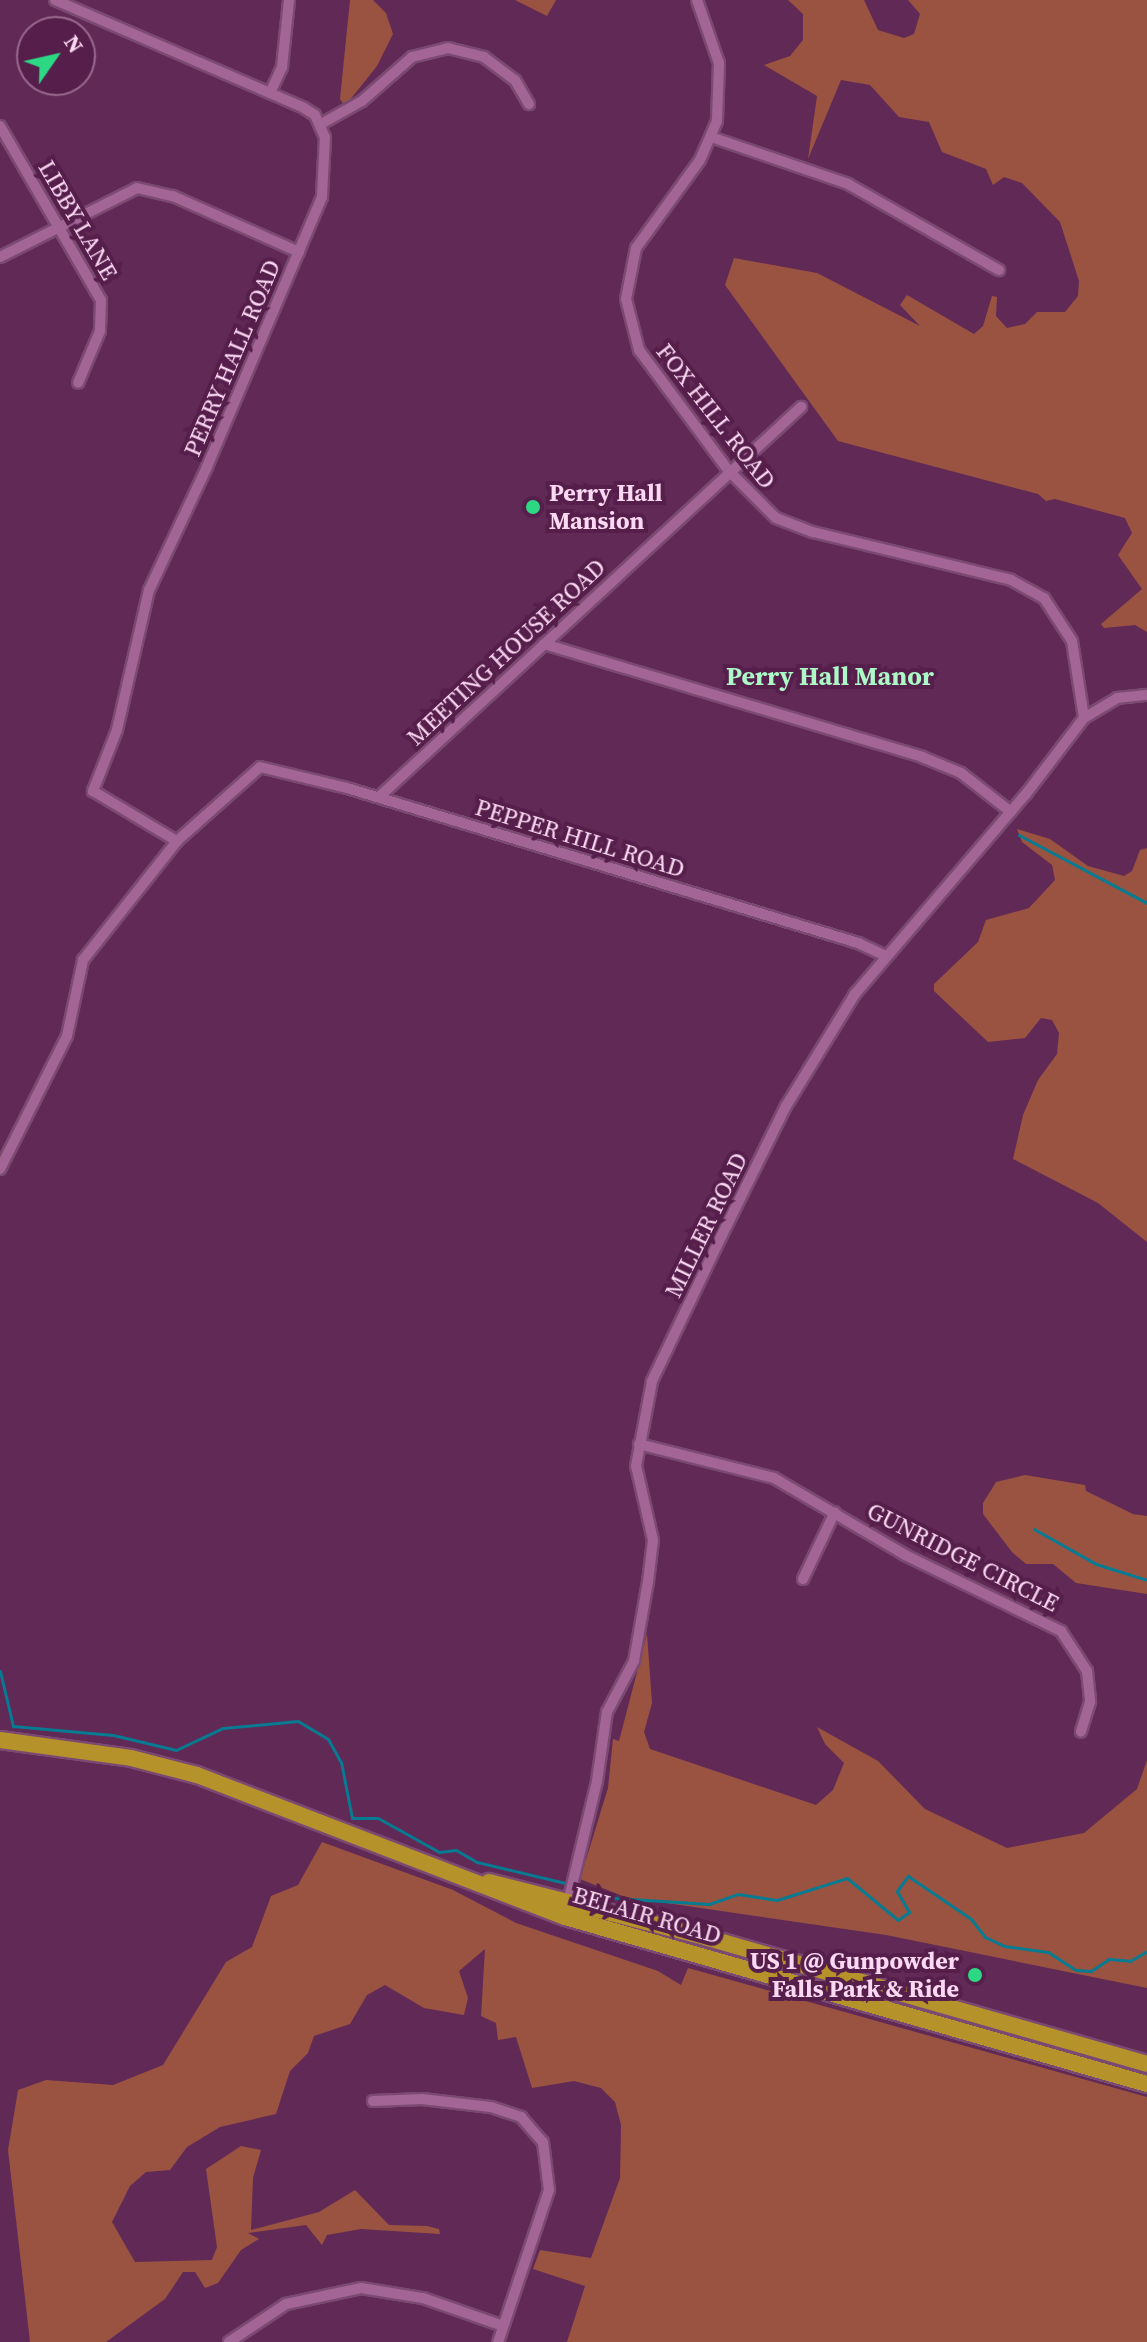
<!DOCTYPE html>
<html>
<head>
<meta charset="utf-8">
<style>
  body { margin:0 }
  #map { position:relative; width:1147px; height:2342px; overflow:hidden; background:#612956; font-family:"Source Serif 4",serif }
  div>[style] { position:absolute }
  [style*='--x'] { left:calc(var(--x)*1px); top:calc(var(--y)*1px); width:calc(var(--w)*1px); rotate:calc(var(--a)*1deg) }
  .green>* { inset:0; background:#9a5340 }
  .stream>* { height:3px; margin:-1.5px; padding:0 1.5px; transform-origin:1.5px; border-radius:1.5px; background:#077b91 }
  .roads { filter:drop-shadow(2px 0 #7b4a72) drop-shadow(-2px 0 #7b4a72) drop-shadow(0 2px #7b4a72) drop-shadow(0 -2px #7b4a72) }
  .minor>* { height:10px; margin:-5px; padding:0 5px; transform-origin:5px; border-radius:5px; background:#a36595 }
  .trunk>* { height:16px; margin:-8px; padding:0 8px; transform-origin:8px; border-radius:8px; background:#b6922a }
  .dots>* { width:22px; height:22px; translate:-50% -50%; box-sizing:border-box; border:4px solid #551e4b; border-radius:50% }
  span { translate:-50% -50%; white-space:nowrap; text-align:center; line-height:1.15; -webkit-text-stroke:8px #551e4b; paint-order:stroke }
  .street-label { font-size:24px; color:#fcd9f3 }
  .poi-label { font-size:24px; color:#fcd9f3; font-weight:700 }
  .left { translate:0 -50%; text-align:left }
  .right { translate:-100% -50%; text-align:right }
  .neighbourhood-label { font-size:26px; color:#acf8c7; font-weight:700 }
  .north { position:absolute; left:16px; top:16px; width:80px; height:80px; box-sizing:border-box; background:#551e4b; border:2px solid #98698e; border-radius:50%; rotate:56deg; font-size:22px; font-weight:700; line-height:32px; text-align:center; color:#fcd9f3 }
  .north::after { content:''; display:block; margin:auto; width:28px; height:36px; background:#2dd884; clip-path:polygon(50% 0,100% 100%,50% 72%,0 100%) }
</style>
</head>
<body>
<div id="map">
  <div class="green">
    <i style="clip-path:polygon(350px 0,373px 0,386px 13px,393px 34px,377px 66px,345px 106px,340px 99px)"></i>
    <i style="clip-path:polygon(515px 0,556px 0,547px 16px)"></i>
    <i style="clip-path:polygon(788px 0,864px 0,878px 30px,904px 38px,914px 34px,920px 14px,908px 0,1147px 0,1147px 632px,1135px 625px,1104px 628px,1101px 624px,1142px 589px,1118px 555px,1132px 533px,1125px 518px,1055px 499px,1046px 501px,1038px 494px,838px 441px,725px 285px,734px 258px,817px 273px,920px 326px,900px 305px,907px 295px,974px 334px,983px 326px,992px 296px,997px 297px,996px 316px,1007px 328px,1025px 324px,1037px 312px,1065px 312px,1078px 296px,1079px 281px,1060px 222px,1022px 183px,1004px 177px,993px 185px,986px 169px,942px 152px,929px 122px,899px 117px,870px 85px,841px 80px,808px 159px,817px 96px,764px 65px,790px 56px,803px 40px,803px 14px)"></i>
    <i style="clip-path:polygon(1017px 829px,1050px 839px,1088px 866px,1124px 876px,1132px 871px,1140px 850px,1147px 848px,1147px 1242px,1098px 1203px,1013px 1159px,1023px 1115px,1038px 1080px,1057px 1054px,1059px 1033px,1052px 1020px,1041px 1018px,1025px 1038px,988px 1042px,934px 991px,934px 984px,978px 942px,986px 920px,1029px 908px,1055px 880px,1052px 865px,1022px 842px)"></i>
    <i style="clip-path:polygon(1025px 1475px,1085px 1485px,1086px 1491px,1133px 1514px,1147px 1516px,1147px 1594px,1076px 1583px,1053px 1564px,1026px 1564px,1012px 1552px,983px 1514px,983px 1503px,996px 1482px)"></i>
    <i style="clip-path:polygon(647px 1634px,652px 1703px,644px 1732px,650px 1749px,816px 1805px,833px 1790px,844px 1763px,825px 1744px,817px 1727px,878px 1761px,925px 1809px,1007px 1848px,1084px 1833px,1137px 1789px,1147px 1760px,1147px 1988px,886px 1935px,625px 1897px,580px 1879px,608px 1788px,613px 1739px,619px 1741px)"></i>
    <i style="clip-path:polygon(322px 1842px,453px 1890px,516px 1923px,658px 1971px,681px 1985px,688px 1968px,1147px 2097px,1147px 2342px,567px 2342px,585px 2286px,533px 2269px,540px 2250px,591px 2258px,620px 2178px,621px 2125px,615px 2102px,601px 2088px,574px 2081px,532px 2088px,516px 2037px,498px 2040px,496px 2023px,481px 2016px,485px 1949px,459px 1971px,468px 1998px,464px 2015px,424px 2008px,385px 1985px,367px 1995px,350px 2024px,314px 2036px,308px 2053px,290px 2071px,276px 2114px,220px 2127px,187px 2147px,170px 2170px,146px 2172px,130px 2186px,112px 2222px,135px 2262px,212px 2260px,217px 2247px,206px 2169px,241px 2146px,261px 2150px,253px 2178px,251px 2230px,319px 2212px,355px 2190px,389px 2225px,427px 2226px,439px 2229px,440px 2234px,361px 2229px,327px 2235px,322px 2245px,306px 2225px,248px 2233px,259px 2239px,241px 2250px,218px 2283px,205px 2288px,195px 2272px,183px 2272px,165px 2299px,106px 2342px,30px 2342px,8px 2150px,18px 2090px,46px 2080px,113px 2085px,163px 2065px,226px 1962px,252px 1947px,271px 1896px,298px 1885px)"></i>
  </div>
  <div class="stream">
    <i style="--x:1019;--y:835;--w:145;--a:28"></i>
    <i style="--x:1034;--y:1529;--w:71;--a:29.4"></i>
    <i style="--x:1096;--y:1564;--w:53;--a:17.4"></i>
    <i style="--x:0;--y:1671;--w:57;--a:76.7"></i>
    <i style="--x:13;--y:1726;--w:100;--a:5.1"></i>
    <i style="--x:113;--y:1735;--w:65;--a:13.4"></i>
    <i style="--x:176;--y:1750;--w:52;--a:-25.1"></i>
    <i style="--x:223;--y:1728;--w:75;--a:-5.3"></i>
    <i style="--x:298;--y:1721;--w:35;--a:31"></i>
    <i style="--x:328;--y:1739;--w:26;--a:61"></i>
    <i style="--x:341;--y:1762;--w:57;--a:78.9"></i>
    <i style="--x:352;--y:1818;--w:26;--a:0"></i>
    <i style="--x:378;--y:1818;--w:70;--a:29.1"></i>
    <i style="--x:439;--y:1852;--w:17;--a:-7"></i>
    <i style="--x:456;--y:1850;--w:24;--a:30"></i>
    <i style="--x:477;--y:1862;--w:95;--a:13.4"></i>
    <i style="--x:576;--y:1887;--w:41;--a:15.8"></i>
    <i style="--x:615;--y:1898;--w:94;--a:3.7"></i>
    <i style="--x:709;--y:1904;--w:31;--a:-19"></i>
    <i style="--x:738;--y:1894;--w:39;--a:9"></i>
    <i style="--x:777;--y:1900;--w:73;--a:-17.4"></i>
    <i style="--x:847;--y:1878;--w:66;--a:39.5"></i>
    <i style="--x:898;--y:1920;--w:14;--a:-36"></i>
    <i style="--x:909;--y:1912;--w:24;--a:-120"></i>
    <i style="--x:897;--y:1891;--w:19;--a:-54"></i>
    <i style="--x:908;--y:1876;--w:76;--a:34.3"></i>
    <i style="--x:971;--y:1919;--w:23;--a:52"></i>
    <i style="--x:985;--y:1937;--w:21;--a:25"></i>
    <i style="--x:1004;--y:1946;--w:44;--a:7.8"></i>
    <i style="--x:1048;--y:1952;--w:33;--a:33"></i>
    <i style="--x:1076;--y:1970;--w:15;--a:4"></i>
    <i style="--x:1091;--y:1971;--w:22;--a:-34"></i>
    <i style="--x:1109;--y:1959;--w:21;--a:5"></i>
    <i style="--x:1130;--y:1961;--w:20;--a:-30"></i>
  </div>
  <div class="roads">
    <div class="minor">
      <i style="--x:55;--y:0;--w:271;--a:23.4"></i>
      <i style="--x:304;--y:108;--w:13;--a:32"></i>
      <i style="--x:315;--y:115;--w:24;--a:66"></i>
      <i style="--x:325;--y:137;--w:60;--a:92.9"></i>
      <i style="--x:322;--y:197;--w:293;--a:113.1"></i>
      <i style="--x:207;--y:467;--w:136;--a:115.2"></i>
      <i style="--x:149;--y:590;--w:144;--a:102.9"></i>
      <i style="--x:117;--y:730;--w:66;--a:111.5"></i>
      <i style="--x:93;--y:791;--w:98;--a:30.8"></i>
      <i style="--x:697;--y:0;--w:67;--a:70.8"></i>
      <i style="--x:719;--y:63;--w:58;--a:92"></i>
      <i style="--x:717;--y:121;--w:43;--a:113.6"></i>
      <i style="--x:700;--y:160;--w:109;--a:126"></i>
      <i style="--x:636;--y:248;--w:52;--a:101.1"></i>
      <i style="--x:626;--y:299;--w:53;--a:75.7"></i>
      <i style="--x:639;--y:350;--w:151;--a:53.4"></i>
      <i style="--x:729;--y:471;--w:66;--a:45"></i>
      <i style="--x:776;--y:518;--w:40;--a:21"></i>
      <i style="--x:813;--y:532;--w:204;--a:13.6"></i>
      <i style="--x:1011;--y:580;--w:38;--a:29"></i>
      <i style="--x:1044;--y:598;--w:51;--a:56.9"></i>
      <i style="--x:1072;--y:641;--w:78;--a:81.1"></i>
      <i style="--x:270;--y:93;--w:29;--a:-65"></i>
      <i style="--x:282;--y:67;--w:67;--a:-84"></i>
      <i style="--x:321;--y:124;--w:47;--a:-29.3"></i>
      <i style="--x:362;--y:101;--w:67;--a:-41.3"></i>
      <i style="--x:412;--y:57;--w:37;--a:-14"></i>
      <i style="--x:448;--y:48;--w:37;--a:14"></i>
      <i style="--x:484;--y:57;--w:39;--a:37"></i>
      <i style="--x:515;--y:80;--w:28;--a:60"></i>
      <i style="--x:0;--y:126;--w:201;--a:59.9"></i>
      <i style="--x:101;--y:300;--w:31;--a:92"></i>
      <i style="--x:100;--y:331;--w:56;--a:112.9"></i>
      <i style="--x:711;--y:137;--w:145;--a:18.9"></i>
      <i style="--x:848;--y:184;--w:174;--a:29.7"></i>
      <i style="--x:0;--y:257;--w:153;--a:-26.7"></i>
      <i style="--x:137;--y:188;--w:37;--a:13"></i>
      <i style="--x:173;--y:196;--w:138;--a:24"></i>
      <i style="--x:544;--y:644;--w:395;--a:16.6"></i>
      <i style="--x:922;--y:757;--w:42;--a:22.3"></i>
      <i style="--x:961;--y:773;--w:63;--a:38"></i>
      <i style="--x:379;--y:797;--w:575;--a:-42.74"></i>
      <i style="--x:0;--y:1169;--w:149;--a:-63.3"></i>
      <i style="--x:67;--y:1036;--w:78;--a:-78.1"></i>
      <i style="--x:83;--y:960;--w:152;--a:-51.7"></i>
      <i style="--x:177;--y:841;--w:111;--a:-41.7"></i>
      <i style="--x:260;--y:767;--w:89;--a:13.6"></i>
      <i style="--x:347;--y:788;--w:534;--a:16.87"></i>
      <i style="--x:858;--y:943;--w:31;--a:25"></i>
      <i style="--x:639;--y:1444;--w:139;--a:14.1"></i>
      <i style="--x:774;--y:1478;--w:152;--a:30.4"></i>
      <i style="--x:905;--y:1555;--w:174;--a:26"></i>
      <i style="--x:1061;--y:1631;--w:48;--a:57"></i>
      <i style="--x:1087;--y:1671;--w:31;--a:84"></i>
      <i style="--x:1090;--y:1702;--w:31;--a:107"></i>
      <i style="--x:803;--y:1579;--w:74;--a:-64.5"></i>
      <i style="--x:568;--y:1902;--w:124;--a:-76.5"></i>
      <i style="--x:597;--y:1781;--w:70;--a:-81.8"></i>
      <i style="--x:607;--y:1712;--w:58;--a:-62.1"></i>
      <i style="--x:634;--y:1661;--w:80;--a:-80"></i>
      <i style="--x:648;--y:1582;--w:42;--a:-83.2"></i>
      <i style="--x:653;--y:1540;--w:76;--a:-102.9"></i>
      <i style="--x:636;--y:1466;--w:86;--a:-79.3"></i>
      <i style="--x:652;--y:1381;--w:162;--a:-64.4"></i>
      <i style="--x:722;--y:1235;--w:144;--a:-63.6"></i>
      <i style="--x:786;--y:1106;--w:132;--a:-58.4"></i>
      <i style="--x:855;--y:994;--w:263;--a:-49.5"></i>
      <i style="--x:1026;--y:794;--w:96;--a:-52.7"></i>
      <i style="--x:1084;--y:718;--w:39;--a:-31"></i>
      <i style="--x:1117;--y:698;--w:30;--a:-6"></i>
      <i style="--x:373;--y:2101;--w:49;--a:-2.3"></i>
      <i style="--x:422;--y:2099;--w:69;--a:6.6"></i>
      <i style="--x:491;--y:2107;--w:32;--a:18"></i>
      <i style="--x:521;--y:2117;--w:33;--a:49"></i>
      <i style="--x:543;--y:2142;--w:48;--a:82.9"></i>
      <i style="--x:549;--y:2190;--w:160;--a:108.5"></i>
      <i style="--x:229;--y:2342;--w:69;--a:-33.7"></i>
      <i style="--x:286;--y:2304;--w:77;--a:-12"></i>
      <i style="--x:361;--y:2288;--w:63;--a:9.2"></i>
      <i style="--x:423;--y:2298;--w:85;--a:19.3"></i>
    </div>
    <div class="trunk">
      <i style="--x:0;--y:1740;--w:132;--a:7.8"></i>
      <i style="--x:131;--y:1758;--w:68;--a:14.4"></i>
      <i style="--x:197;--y:1775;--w:394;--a:21.1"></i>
      <i style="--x:565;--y:1917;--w:605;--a:16.01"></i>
      <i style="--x:489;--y:1882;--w:226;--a:14.3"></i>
      <i style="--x:708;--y:1938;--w:457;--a:16"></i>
    </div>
  </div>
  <div class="dots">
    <i style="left:533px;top:507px;background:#2dd884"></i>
    <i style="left:975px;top:1975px;background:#2dd884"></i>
  </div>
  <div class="street-label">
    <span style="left:78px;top:220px;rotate:60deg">LIBBY LANE</span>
    <span style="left:232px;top:358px;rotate:-67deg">PERRY HALL ROAD</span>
    <span style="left:716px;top:416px;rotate:52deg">FOX HILL ROAD</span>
    <span style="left:506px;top:652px;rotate:-43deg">MEETING HOUSE ROAD</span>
    <span style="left:580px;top:838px;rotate:17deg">PEPPER HILL ROAD</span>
    <span style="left:706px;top:1225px;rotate:-64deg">MILLER ROAD</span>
    <span style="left:963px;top:1557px;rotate:27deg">GUNRIDGE CIRCLE</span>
    <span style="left:647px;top:1915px;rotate:16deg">BELAIR ROAD</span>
  </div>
  <div class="poi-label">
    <span class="left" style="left:549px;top:507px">Perry Hall<br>Mansion</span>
    <span class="right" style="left:959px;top:1975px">US 1 @ Gunpowder<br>Falls Park &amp; Ride</span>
  </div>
  <div class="neighbourhood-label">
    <span style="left:830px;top:677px">Perry Hall Manor</span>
  </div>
  <div class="north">N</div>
</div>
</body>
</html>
